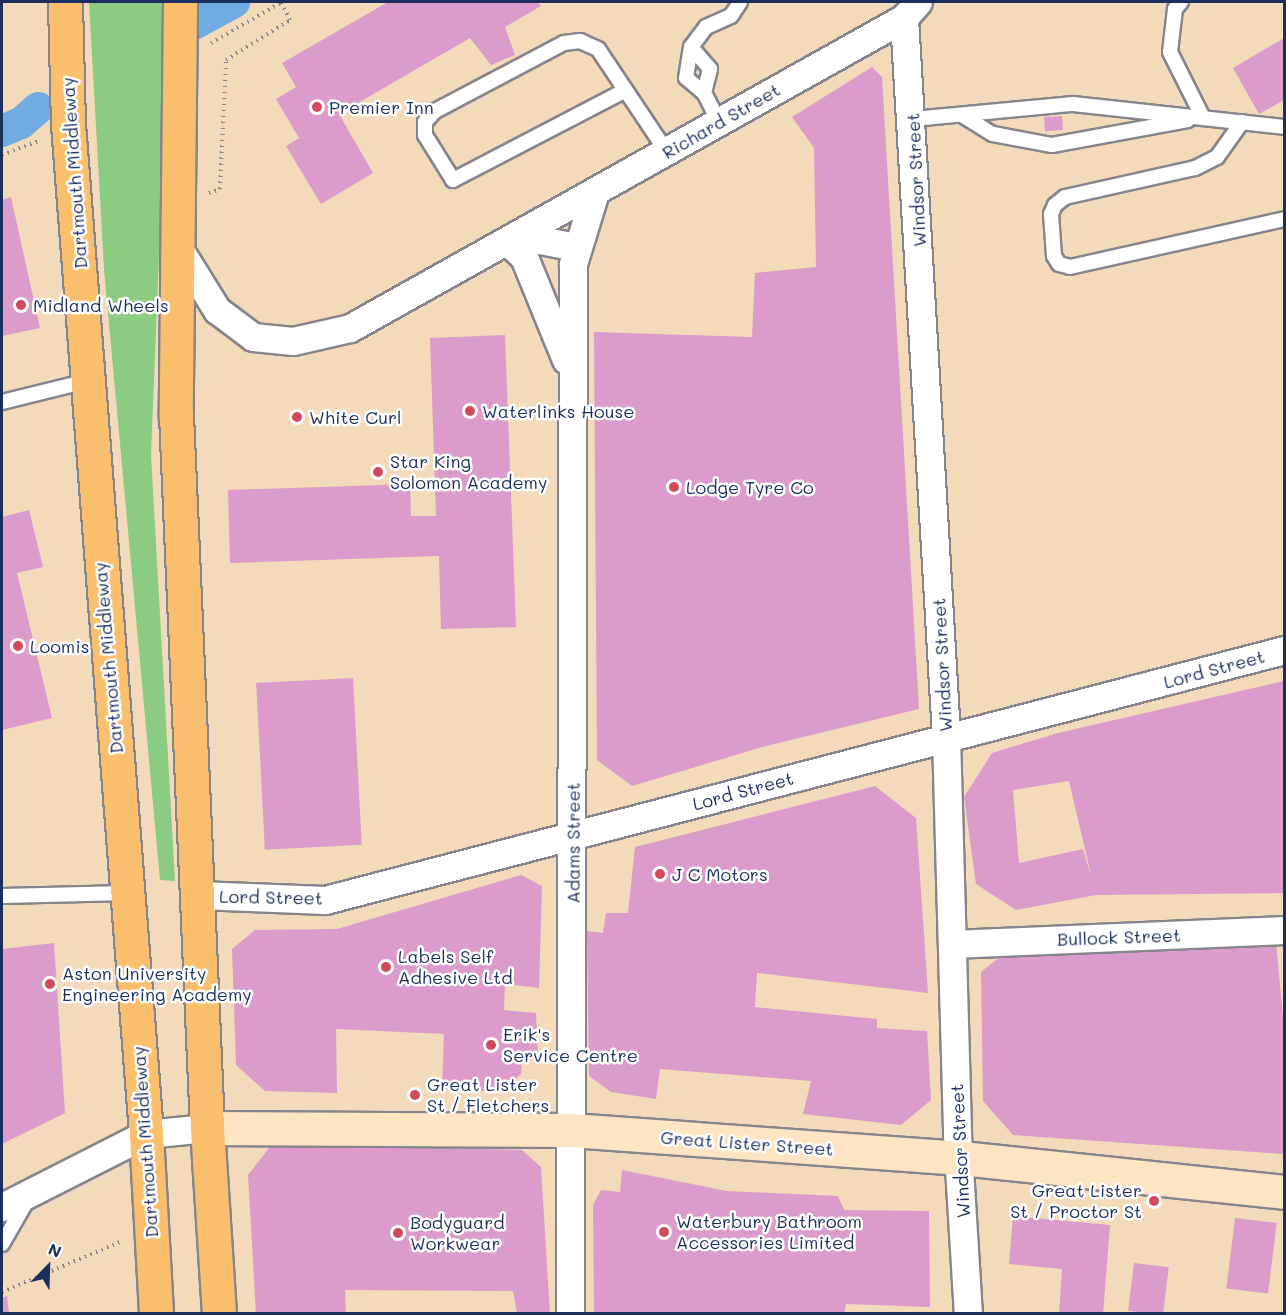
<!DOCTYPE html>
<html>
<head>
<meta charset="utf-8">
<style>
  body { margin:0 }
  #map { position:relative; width:1286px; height:1315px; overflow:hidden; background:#f2daba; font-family:Mali,sans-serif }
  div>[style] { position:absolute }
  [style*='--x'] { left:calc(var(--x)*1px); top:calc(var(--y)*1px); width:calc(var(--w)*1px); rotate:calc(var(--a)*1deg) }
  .green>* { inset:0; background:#8bcb82 }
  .canal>* { height:32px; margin:-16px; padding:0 16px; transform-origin:16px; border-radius:16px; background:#70ace1 }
  .building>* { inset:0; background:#db9ccb; transform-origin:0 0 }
  .path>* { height:4px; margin-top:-2px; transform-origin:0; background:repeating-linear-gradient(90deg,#86848c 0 1.5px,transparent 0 6px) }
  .roads { filter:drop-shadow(2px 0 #86848c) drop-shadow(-2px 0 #86848c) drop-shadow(0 2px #86848c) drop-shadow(0 -2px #86848c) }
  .lane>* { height:14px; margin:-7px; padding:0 7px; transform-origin:7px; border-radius:7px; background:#fff }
  .street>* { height:27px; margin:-13.5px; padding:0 13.5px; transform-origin:13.5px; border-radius:13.5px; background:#fff }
  .secondary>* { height:33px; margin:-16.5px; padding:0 16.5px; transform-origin:16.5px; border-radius:16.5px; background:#fde5c4 }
  .highway>* { height:33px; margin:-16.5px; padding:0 16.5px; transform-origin:16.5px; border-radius:16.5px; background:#f9bf6c }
  .dots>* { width:16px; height:16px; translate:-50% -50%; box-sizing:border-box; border:3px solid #fff; border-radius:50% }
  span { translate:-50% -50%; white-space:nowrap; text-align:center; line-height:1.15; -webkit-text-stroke:5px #fff; paint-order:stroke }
  .poi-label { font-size:18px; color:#1b2f5e }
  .left { translate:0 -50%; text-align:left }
  .right { translate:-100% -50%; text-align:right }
  .street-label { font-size:18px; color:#1b2f5e }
  .frame { position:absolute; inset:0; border:3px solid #1b2f5e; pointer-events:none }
  .north { position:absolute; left:18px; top:1237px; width:60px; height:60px; -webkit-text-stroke:4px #fff; paint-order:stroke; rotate:23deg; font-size:16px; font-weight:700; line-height:24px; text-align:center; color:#1b2f5e }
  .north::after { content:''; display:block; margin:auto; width:21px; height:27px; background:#1b2f5e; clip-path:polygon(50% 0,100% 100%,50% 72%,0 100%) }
</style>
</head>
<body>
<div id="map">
  <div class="green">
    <i style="clip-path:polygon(89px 2px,164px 2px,166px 83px,151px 455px,175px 881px,160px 880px,104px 269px)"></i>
  </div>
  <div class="canal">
    <i style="--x:179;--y:32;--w:63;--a:-28.6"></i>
    <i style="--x:2;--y:131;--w:21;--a:-23"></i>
    <i style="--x:21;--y:123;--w:23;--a:-41"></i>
  </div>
  <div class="building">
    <i style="clip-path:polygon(388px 2px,538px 2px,541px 6px,505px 27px,515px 55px,491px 65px,470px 38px,339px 114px,373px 173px,321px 204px,286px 146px,299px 138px,276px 99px,296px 87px,282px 63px)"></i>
    <i style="clip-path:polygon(1284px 38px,1284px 100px,1259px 114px,1233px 68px)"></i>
    <i style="clip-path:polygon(872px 67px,882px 77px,919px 709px,766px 746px,632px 786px,597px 760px,594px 332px,752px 337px,755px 273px,816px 267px,814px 148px,792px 117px)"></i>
    <i style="left:1062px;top:116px;width:14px;height:18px;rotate:86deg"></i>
    <i style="clip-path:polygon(11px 197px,40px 328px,2px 336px,2px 200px)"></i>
    <i style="clip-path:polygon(505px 335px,516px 627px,441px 629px,439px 556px,230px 563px,228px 490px,410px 484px,411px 516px,436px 516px,430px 338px)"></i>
    <i style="clip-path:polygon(29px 510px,43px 567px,17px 573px,52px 718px,2px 730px,2px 517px)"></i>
    <i style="left:353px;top:678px;width:167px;height:97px;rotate:87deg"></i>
    <i style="clip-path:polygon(evenodd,1284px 681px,1284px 893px,1096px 895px,1016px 910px,976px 884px,964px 797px,992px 753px,1058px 733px,1284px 681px,1069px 781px,1091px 875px,1091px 876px,1083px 849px,1019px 863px,1013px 790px,1069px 781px)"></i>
    <i style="clip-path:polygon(875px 786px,916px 818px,928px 993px,757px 973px,755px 1007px,877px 1019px,877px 1028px,927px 1031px,931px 1100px,901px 1125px,803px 1114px,811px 1081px,660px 1069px,656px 1099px,611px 1092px,589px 1076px,587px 931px,603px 933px,606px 913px,628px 913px,635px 847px)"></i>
    <i style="clip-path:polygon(521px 875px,542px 886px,539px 988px,505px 984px,504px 1010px,536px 1013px,538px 1057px,522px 1057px,521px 1074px,514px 1080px,503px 1080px,503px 1092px,442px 1089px,444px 1034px,336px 1029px,337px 1093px,265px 1091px,236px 1065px,232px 949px,255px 930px,337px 929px)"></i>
    <i style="clip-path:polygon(1276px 942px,1284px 1027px,1284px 1154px,1013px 1135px,983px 1101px,981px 972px,1002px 955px)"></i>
    <i style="clip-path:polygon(54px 943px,65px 1113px,2px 1144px,2px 949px)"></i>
    <i style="clip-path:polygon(273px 1143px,522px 1150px,541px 1167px,550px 1314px,517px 1314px,513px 1291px,345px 1290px,346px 1314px,256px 1314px,248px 1175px)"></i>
    <i style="clip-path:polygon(622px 1170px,727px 1191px,838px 1196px,844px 1210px,929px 1211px,930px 1307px,846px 1304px,844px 1314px,594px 1314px,593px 1205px,601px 1190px,620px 1192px)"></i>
    <i style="clip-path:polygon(1013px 1216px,1110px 1225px,1103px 1314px,1059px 1314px,1062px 1269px,1009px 1264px)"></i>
    <i style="left:1235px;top:1218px;width:42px;height:71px;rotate:7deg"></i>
    <i style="left:1134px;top:1263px;width:35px;height:48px;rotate:7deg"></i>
    <i style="clip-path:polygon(7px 1296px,9px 1314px,2px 1314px,2px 1298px)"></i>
  </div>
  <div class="path">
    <i style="--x:211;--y:43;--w:82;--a:-30"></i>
    <i style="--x:2;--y:155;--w:39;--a:-21"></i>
    <i style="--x:209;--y:193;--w:12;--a:-20"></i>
    <i style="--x:220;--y:189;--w:129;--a:-87.3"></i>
    <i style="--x:226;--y:60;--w:75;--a:-32"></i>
    <i style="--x:290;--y:20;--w:20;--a:-117"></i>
    <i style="--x:2;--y:1292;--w:128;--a:-23"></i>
  </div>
  <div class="roads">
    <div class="lane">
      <i style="--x:1181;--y:2;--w:9;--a:131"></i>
      <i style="--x:1175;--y:9;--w:43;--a:96.6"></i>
      <i style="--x:1170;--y:52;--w:74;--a:63.4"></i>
      <i style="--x:691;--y:47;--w:29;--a:49"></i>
      <i style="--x:710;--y:69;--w:25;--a:104"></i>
      <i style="--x:624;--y:91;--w:193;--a:152.5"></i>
      <i style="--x:453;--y:180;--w:53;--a:-121.9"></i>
      <i style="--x:425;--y:135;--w:13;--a:-90"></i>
      <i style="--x:425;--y:122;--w:15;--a:-48"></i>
      <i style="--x:435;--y:111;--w:146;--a:-27.8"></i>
      <i style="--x:564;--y:43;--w:16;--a:-7"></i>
      <i style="--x:580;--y:41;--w:20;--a:24"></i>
      <i style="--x:598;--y:49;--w:124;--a:56.2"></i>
      <i style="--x:962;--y:115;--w:36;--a:32"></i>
      <i style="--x:993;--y:134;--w:60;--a:10.6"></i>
      <i style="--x:1052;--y:145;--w:138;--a:-10.4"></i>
      <i style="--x:913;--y:119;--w:161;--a:-5.4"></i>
      <i style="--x:1073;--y:104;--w:212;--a:6.2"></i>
      <i style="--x:719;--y:122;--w:33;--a:-117"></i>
      <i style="--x:704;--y:93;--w:23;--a:-140"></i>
      <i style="--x:686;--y:78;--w:31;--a:-81"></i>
      <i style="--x:691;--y:47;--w:25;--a:-53"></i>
      <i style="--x:706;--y:27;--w:27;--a:-24"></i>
      <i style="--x:731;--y:16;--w:17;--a:-57"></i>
      <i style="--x:1242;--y:122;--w:43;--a:125.5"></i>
      <i style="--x:1217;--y:157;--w:25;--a:153"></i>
      <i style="--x:1195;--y:168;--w:133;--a:167.4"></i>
      <i style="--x:1065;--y:197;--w:13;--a:141"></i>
      <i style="--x:1055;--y:205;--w:10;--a:114"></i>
      <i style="--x:1051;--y:214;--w:42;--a:85.9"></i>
      <i style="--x:1054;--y:256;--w:9;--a:58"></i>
      <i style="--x:1059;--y:264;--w:11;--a:15"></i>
      <i style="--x:1070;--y:267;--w:219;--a:-12.6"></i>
      <i style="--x:2;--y:402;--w:88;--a:-13.9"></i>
      <i style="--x:2;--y:896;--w:125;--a:-1.4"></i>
      <i style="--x:2;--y:1244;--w:54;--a:-60.1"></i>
    </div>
    <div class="street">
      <i style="--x:904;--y:18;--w:719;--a:86.65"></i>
      <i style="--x:946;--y:736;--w:399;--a:88.4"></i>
      <i style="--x:957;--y:1135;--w:179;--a:86.5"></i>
      <i style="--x:519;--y:236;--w:58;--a:10.9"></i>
      <i style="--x:508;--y:242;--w:22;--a:43"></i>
      <i style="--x:524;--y:257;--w:111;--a:67.8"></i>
      <i style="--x:179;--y:249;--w:72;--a:58.1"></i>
      <i style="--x:217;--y:310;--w:45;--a:36.9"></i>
      <i style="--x:253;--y:337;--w:40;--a:5.7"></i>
      <i style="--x:293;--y:341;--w:58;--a:-12.8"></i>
      <i style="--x:350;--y:328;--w:635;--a:-29.23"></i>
      <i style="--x:904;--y:18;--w:21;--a:-49"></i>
      <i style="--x:198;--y:895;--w:127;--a:2.3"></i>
      <i style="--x:325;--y:900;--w:991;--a:-14.61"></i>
      <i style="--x:953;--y:944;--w:331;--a:-2.4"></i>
      <i style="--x:2;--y:1207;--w:161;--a:-26.9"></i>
      <i style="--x:146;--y:1134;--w:61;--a:-5.6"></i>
      <i style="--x:570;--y:1314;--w:1050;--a:-89.84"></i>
      <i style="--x:573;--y:264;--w:75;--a:-73"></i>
    </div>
    <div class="secondary">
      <i style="--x:207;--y:1128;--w:364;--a:0.3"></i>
      <i style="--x:571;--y:1130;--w:391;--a:4.1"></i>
      <i style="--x:961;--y:1158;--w:325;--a:6"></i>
    </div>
    <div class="highway">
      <i style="--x:65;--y:2;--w:122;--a:88.6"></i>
      <i style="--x:68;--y:124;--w:1013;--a:85.58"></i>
      <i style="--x:146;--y:1134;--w:180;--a:86.8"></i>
      <i style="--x:180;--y:2;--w:413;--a:90.6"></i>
      <i style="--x:176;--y:415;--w:714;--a:87.51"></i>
      <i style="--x:207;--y:1128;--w:186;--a:86.3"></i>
    </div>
  </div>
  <div class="dots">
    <i style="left:317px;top:107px;background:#d1495b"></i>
    <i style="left:21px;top:305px;background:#d1495b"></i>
    <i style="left:470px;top:411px;background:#d1495b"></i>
    <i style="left:297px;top:417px;background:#d1495b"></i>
    <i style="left:378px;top:472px;background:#d1495b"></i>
    <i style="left:674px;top:487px;background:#d1495b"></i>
    <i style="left:18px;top:646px;background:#d1495b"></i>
    <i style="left:660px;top:874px;background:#d1495b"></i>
    <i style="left:386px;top:967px;background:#d1495b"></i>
    <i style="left:50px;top:984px;background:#d1495b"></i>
    <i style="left:491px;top:1045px;background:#d1495b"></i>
    <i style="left:415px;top:1095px;background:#d1495b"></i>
    <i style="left:1154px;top:1201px;background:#d1495b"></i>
    <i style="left:664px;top:1232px;background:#d1495b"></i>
    <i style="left:398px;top:1233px;background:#d1495b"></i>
  </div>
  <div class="poi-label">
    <span class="left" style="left:329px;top:107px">Premier Inn</span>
    <span class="left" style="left:33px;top:305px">Midland Wheels</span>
    <span class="left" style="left:482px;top:411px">Waterlinks House</span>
    <span class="left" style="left:309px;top:417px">White Curl</span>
    <span class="left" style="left:390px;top:472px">Star King<br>Solomon Academy</span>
    <span class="left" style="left:686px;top:487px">Lodge Tyre Co</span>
    <span class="left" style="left:30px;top:646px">Loomis</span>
    <span class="left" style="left:672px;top:874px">J C Motors</span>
    <span class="left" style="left:398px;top:967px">Labels Self<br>Adhesive Ltd</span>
    <span class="left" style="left:62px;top:984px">Aston University<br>Engineering Academy</span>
    <span class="left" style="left:503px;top:1045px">Erik's<br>Service Centre</span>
    <span class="left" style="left:427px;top:1095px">Great Lister<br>St / Fletchers</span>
    <span class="right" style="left:1142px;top:1201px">Great Lister<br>St / Proctor St</span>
    <span class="left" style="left:676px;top:1232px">Waterbury Bathroom<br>Accessories Limited</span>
    <span class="left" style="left:410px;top:1233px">Bodyguard<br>Workwear</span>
  </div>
  <div class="street-label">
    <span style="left:721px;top:121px;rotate:-30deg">Richard Street</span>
    <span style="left:74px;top:173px;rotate:-94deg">Dartmouth Middleway</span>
    <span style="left:916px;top:180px;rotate:-93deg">Windsor Street</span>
    <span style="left:108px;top:658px;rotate:-95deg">Dartmouth Middleway</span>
    <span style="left:942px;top:665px;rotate:-93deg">Windsor Street</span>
    <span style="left:1214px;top:669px;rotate:-15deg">Lord Street</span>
    <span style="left:743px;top:791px;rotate:-15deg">Lord Street</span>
    <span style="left:573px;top:843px;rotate:-90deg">Adams Street</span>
    <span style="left:271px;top:897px;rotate:1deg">Lord Street</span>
    <span style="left:1119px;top:937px;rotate:-2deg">Bullock Street</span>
    <span style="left:145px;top:1142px;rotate:-94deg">Dartmouth Middleway</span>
    <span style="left:747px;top:1143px;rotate:4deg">Great Lister Street</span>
    <span style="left:960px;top:1151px;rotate:-93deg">Windsor Street</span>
  </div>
  <div class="frame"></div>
  <div class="north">N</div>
</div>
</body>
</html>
